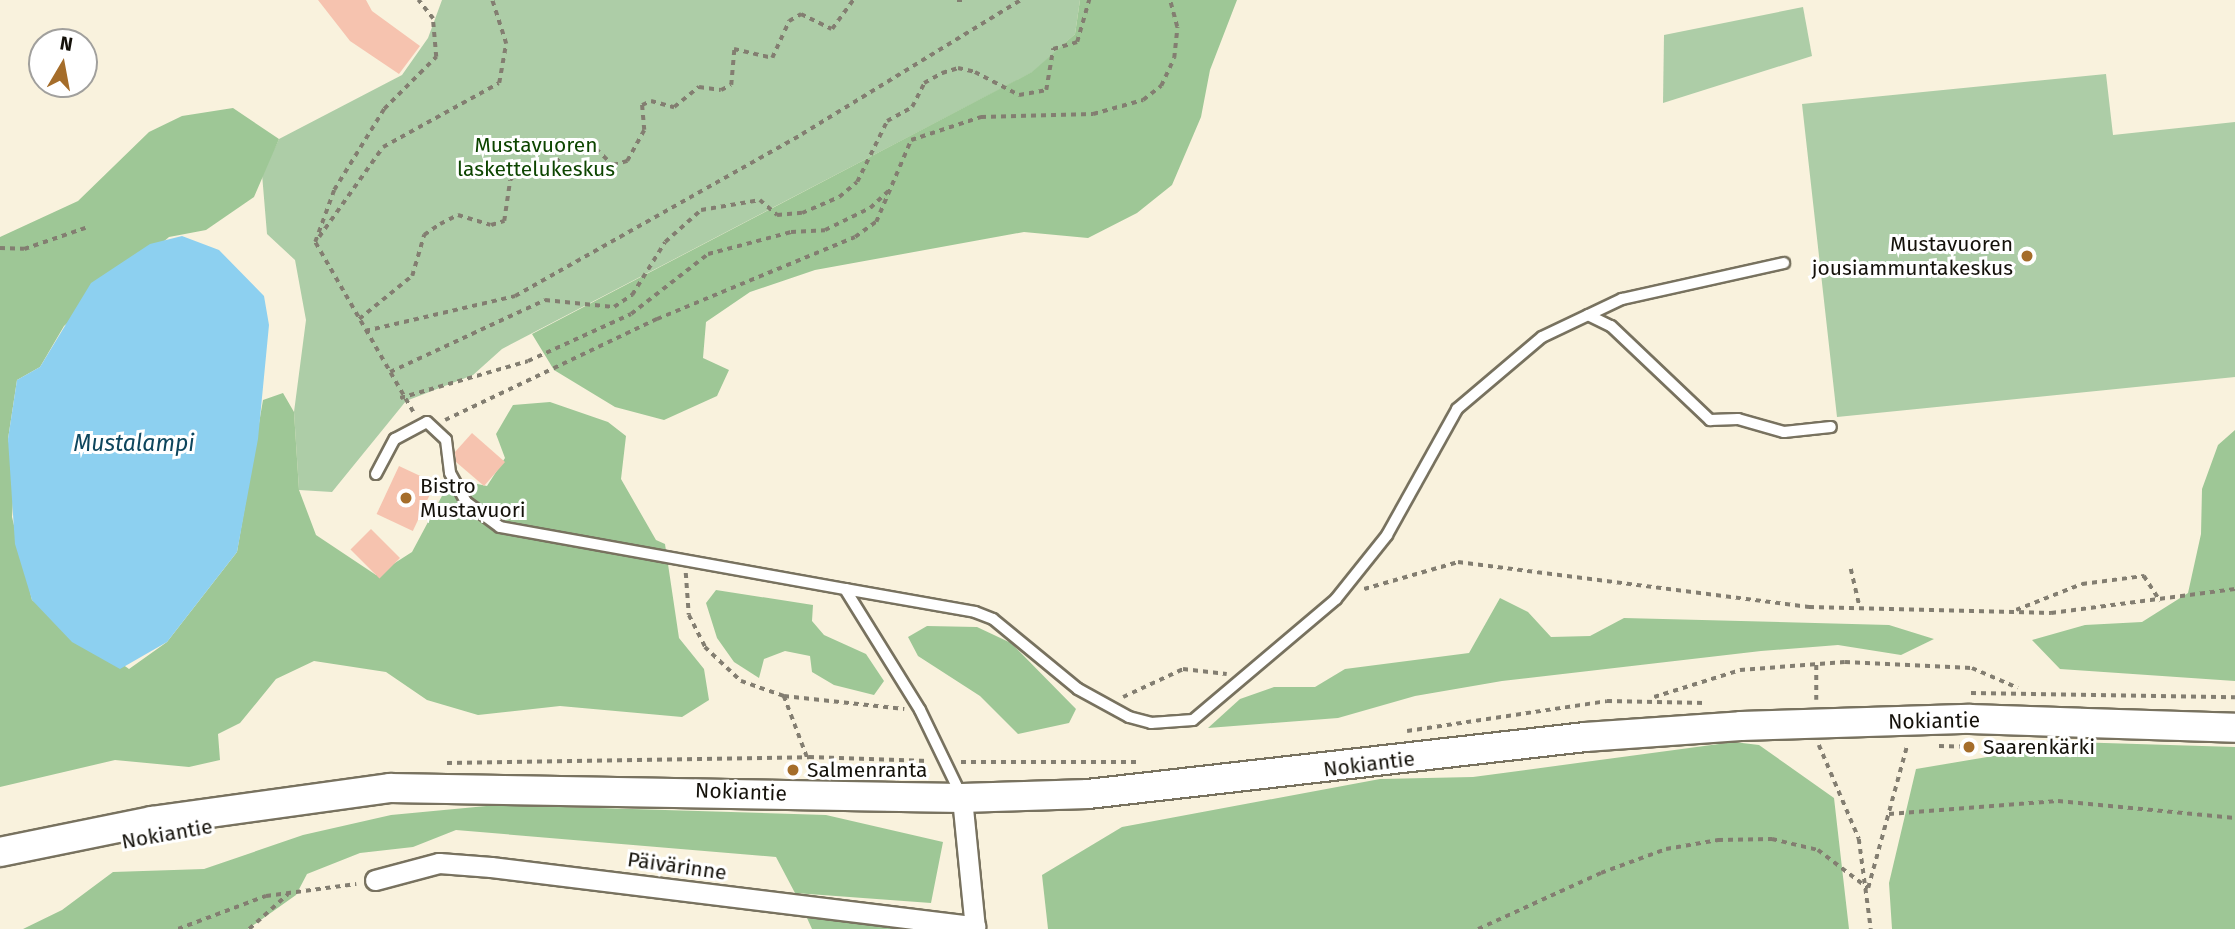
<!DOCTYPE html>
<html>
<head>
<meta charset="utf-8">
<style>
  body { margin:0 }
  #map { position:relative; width:2235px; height:929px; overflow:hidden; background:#f9f2dd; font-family:"Fira Sans",sans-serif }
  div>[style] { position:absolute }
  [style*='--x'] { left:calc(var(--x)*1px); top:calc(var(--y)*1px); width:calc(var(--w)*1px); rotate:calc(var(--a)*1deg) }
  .green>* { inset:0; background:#adcda7 }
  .forest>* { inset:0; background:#9ec796 }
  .water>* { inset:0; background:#8dd0f0 }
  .building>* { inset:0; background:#f6c3af; transform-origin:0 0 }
  .path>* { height:3.5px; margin-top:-1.75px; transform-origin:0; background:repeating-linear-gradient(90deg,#837e71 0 5px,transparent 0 10px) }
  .roads { filter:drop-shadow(2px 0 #78725f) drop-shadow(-2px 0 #78725f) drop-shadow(0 2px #78725f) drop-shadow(0 -2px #78725f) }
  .lane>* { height:10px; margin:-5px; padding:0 5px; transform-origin:5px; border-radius:5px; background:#fff }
  .street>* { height:19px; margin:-9.5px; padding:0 9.5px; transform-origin:9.5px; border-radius:9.5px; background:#fff }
  .secondary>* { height:28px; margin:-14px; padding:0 14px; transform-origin:14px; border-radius:14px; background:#fff }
  .dots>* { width:19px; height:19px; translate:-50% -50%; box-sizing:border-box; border:4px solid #fff; border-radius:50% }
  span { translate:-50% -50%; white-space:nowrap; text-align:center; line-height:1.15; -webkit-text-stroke:6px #fff; paint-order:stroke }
  .park-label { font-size:21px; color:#0d4500 }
  .poi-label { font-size:21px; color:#14110a }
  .right { translate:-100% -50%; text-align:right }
  .left { translate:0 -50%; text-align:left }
  .street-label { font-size:21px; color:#14110a }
  .water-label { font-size:23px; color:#0e465d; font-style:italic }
  .north { position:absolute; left:28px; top:28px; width:70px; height:70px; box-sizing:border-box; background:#fff; border:2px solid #a1a09d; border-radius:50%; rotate:10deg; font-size:19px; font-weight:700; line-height:28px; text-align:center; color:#14110a }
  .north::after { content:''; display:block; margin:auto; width:24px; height:32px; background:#a56d2a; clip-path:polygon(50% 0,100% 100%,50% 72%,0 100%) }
</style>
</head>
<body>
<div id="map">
  <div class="green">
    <i style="clip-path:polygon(442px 0,1080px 0,1075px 34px,1033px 72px,502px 349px,473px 375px,406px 401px,332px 492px,299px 490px,294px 412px,306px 320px,295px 260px,267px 234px,262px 174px,279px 139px,402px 75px,428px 38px)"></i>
    <i style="clip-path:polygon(1803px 7px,1812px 56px,1663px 103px,1664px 35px)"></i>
    <i style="clip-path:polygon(2106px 74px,2113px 135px,2235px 122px,2235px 377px,1837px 417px,1802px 104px)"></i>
  </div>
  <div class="forest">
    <i style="clip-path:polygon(1080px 0,1237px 0,1210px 70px,1201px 117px,1172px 185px,1137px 213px,1088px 238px,1024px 232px,815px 270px,750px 292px,706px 322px,703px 358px,729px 370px,717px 396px,664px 420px,615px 407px,554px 370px,532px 334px,1032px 72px,1075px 34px)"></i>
    <i style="clip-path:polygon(233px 108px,279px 139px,254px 197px,206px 230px,169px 237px,64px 326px,40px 367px,17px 380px,8px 439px,15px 467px,12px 517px,32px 600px,129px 669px,167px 642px,237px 552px,263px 400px,283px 393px,294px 412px,299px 490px,316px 535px,376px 575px,412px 552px,443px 494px,456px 493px,468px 482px,487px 486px,505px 458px,496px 434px,513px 405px,550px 402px,608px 422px,626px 436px,621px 479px,656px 540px,665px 544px,679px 638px,704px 669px,709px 700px,682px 717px,560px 706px,478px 715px,427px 700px,386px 672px,314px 661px,276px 679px,240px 723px,218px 734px,220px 760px,189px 767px,115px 760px,0 787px,0 237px,78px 201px,149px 132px,182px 116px)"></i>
    <i style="clip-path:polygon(2235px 430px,2235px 681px,2060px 669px,2032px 640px,2085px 625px,2142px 622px,2188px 593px,2201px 534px,2202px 489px,2218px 445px)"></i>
    <i style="clip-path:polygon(716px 590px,813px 605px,812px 621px,824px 635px,866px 654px,884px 681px,874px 695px,834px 685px,812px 672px,810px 656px,785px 651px,764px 659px,759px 678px,734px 662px,717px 638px,706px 603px)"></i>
    <i style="clip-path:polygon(1500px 598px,1528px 612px,1551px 637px,1590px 636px,1624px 618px,1889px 625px,1934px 639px,1901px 655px,1838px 645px,1761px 651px,1502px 681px,1415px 696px,1338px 718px,1208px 728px,1240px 699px,1274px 687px,1315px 687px,1345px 669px,1469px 653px)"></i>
    <i style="clip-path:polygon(927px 626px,977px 627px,1011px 643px,1076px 709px,1069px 723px,1018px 734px,980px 696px,918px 656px,908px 637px)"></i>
    <i style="clip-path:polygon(2039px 741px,2235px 747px,2235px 929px,1892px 929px,1889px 883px,1916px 769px,2005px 754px)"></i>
    <i style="clip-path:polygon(1734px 742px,1759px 745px,1834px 798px,1849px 929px,1048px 929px,1042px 875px,1122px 827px,1380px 779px,1473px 777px)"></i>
    <i style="clip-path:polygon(497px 805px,826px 815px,943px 842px,931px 903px,795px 893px,776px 857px,456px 830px,413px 847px,360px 853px,307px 874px,296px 895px,248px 929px,23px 929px,62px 910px,113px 872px,204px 869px,303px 835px,391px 815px)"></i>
    <i style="clip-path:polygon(807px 918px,870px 923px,920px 929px,812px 929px)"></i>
  </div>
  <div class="water">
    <i style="clip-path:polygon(182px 236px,219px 250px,264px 296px,269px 325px,258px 439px,237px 552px,167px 642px,120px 669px,72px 642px,32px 600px,15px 544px,8px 439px,17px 380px,40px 367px,91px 283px,150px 244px)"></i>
  </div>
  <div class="building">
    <i style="clip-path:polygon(318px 0,366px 0,372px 11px,420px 46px,399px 74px,350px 41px)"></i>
    <i style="clip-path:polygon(472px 433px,505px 462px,484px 486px,456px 462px,455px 452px)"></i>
    <i style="left:399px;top:466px;width:40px;height:53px;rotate:25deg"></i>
    <i style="left:371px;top:529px;width:41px;height:29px;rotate:45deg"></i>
  </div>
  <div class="path">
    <i style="--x:957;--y:0;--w:5;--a:0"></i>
    <i style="--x:319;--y:237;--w:110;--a:-54.6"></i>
    <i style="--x:383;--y:147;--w:132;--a:-28.9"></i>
    <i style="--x:499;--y:83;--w:40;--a:-80"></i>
    <i style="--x:506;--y:44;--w:46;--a:-107.7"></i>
    <i style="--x:0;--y:248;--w:24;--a:2"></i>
    <i style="--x:24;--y:249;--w:65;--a:-19"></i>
    <i style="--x:359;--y:319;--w:68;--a:-39.1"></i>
    <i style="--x:412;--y:276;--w:43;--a:-73.7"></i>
    <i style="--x:424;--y:235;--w:19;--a:-35"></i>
    <i style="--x:440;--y:224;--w:20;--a:-27"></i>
    <i style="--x:458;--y:215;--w:34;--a:17"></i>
    <i style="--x:491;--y:225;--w:14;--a:-17"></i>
    <i style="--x:504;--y:221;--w:41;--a:-81.7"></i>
    <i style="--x:510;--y:180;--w:11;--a:-49"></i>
    <i style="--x:517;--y:172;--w:35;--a:0"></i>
    <i style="--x:552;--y:172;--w:29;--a:-65"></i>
    <i style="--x:564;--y:146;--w:11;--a:-27"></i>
    <i style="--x:574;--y:141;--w:15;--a:4"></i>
    <i style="--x:589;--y:142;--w:33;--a:44"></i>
    <i style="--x:613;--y:165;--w:15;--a:-16"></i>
    <i style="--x:627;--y:161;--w:35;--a:-61"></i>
    <i style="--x:644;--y:130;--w:25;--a:-95"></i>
    <i style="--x:642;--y:105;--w:10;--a:-24"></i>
    <i style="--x:651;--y:101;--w:24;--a:15"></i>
    <i style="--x:674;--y:107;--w:32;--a:-39"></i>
    <i style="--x:699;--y:87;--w:22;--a:8"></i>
    <i style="--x:721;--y:90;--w:11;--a:-27"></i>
    <i style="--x:731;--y:85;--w:36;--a:-85"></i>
    <i style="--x:734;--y:49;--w:39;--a:13"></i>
    <i style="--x:772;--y:58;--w:41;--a:-65.3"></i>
    <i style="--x:789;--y:21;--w:14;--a:-30"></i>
    <i style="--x:801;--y:14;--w:34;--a:26"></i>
    <i style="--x:832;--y:29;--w:36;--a:-54"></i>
    <i style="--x:365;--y:331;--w:154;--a:-13.1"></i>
    <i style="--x:515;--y:296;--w:330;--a:-29.4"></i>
    <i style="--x:802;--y:134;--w:257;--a:-31.5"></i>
    <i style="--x:390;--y:372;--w:171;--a:-24.9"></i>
    <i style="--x:545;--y:300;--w:69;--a:5.8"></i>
    <i style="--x:614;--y:307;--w:22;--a:-34"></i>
    <i style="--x:632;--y:295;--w:62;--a:-58.1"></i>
    <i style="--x:665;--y:242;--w:48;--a:-41.6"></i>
    <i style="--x:701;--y:210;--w:60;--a:-9.6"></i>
    <i style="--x:760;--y:200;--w:23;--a:41"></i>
    <i style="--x:777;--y:215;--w:25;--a:-5"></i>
    <i style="--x:802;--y:213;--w:40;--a:-23.4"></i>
    <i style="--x:839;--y:197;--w:23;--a:-40"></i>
    <i style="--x:857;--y:182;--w:68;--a:-63.8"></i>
    <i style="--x:887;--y:121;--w:29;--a:-29"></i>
    <i style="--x:912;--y:107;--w:27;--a:-63"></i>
    <i style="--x:924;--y:83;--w:21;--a:-29"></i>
    <i style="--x:942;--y:73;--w:17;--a:-17"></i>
    <i style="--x:958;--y:68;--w:17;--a:13"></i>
    <i style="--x:975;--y:72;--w:50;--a:27.6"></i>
    <i style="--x:1019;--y:95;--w:27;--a:-10"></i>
    <i style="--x:1046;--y:90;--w:42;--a:-80.3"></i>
    <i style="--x:1053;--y:49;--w:25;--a:-16"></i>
    <i style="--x:1077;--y:42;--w:44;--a:-74.1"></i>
    <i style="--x:400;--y:398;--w:133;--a:-16.1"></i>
    <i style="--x:528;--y:361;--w:113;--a:-24.5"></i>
    <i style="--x:631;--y:314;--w:98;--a:-37.9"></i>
    <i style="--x:708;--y:254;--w:86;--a:-14.8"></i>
    <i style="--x:791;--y:232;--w:34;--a:-3"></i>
    <i style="--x:825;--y:230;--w:50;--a:-26.1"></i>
    <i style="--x:870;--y:208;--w:26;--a:-43"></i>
    <i style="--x:413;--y:412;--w:196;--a:-120"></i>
    <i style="--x:315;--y:242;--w:55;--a:-69.9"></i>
    <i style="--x:334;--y:190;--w:95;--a:-58.3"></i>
    <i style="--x:384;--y:109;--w:74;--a:-45"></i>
    <i style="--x:436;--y:57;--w:38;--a:-95"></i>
    <i style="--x:433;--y:19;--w:24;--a:-128"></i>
    <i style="--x:445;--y:420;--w:235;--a:-25.5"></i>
    <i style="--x:657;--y:319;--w:214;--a:-22.5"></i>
    <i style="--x:855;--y:237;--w:26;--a:-36"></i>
    <i style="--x:876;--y:222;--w:89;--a:-66.9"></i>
    <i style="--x:911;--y:140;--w:74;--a:-18.2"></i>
    <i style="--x:981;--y:117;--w:112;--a:-1.5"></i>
    <i style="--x:1093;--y:114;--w:52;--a:-15.6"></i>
    <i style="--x:1143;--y:100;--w:23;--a:-38"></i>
    <i style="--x:1161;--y:86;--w:31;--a:-65"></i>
    <i style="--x:1174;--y:58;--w:31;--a:-84"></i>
    <i style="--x:1177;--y:27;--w:28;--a:-105"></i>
    <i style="--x:1851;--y:569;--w:40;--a:77"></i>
    <i style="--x:686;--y:573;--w:42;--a:85.9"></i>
    <i style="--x:689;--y:615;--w:36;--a:63"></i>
    <i style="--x:705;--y:647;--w:50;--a:43.4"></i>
    <i style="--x:741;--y:681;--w:46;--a:19.2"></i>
    <i style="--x:784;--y:696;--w:121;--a:6.2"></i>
    <i style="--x:1364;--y:589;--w:98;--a:-16"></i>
    <i style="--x:1458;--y:562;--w:354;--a:7.3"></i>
    <i style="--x:1809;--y:607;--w:242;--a:1.4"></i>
    <i style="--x:2051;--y:613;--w:186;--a:-7.4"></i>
    <i style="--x:2016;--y:610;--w:71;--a:-21.5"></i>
    <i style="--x:2082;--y:584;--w:63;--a:-7.4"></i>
    <i style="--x:2144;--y:576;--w:30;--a:57"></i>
    <i style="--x:1971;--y:693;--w:264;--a:0.9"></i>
    <i style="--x:784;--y:696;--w:79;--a:69.3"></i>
    <i style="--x:1123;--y:697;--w:66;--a:-25"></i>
    <i style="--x:1183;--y:669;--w:44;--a:6.5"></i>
    <i style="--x:1654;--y:697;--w:90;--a:-17.4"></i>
    <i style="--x:1740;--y:670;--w:105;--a:-4.4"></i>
    <i style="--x:1845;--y:662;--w:127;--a:2.7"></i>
    <i style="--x:1972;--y:668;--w:50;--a:23.5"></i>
    <i style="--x:1816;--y:700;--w:35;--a:-90"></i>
    <i style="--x:1407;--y:731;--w:202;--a:-8.5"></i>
    <i style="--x:1607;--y:701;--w:98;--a:1.2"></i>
    <i style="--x:1819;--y:745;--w:102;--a:66.9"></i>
    <i style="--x:1859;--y:839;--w:91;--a:82.4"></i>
    <i style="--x:1939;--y:746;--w:40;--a:1.4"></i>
    <i style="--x:961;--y:762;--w:175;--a:0"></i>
    <i style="--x:447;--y:763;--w:362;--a:-0.9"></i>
    <i style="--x:809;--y:757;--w:120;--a:1.9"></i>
    <i style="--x:1889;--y:814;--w:169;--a:-4.4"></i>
    <i style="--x:2058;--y:801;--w:178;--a:5.5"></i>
    <i style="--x:178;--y:929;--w:94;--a:-20.6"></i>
    <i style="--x:266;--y:896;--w:91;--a:-7.6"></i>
    <i style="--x:249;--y:929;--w:52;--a:-41.9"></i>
    <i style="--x:1478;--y:929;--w:135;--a:-24.5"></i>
    <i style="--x:1601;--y:873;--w:69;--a:-20.3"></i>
    <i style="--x:1666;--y:849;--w:53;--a:-9.8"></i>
    <i style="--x:1718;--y:840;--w:54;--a:-1.1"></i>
    <i style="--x:1772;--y:839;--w:47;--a:13.4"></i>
    <i style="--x:1818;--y:850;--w:63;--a:37.2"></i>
    <i style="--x:1868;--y:888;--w:148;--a:-74.7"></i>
  </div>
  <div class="roads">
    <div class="lane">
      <i style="--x:1588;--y:315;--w:25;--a:26"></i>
      <i style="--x:1611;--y:326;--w:137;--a:43.5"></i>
      <i style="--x:1710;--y:420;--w:28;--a:-2"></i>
      <i style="--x:1738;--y:419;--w:48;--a:15.8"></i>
      <i style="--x:1784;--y:432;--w:47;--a:-6.1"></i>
      <i style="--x:376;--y:474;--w:40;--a:-62"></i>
      <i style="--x:395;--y:439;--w:36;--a:-28"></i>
      <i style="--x:427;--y:422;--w:26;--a:43"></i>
      <i style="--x:446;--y:440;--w:33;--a:83"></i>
      <i style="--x:450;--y:473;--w:33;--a:61"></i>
      <i style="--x:466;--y:502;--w:42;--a:36.3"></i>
      <i style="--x:500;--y:527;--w:351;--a:10.2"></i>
      <i style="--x:845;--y:589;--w:142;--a:58.2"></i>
      <i style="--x:920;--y:710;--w:94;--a:64.2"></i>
      <i style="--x:845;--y:589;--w:132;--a:10"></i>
      <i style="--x:975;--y:612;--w:19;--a:21"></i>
      <i style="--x:993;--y:619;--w:110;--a:39.5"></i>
      <i style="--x:1078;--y:689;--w:58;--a:28.8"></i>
      <i style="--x:1129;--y:717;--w:23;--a:15"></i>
      <i style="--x:1151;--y:723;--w:42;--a:-4.1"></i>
      <i style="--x:1193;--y:720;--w:187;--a:-40.2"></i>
      <i style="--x:1336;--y:599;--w:82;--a:-51.4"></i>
      <i style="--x:1387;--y:535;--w:144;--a:-60.9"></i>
      <i style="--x:1457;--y:409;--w:111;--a:-40.3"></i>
      <i style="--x:1542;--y:337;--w:89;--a:-25.4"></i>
      <i style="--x:1622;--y:299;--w:166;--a:-12.5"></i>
    </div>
    <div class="street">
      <i style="--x:962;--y:798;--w:132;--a:84.3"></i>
      <i style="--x:375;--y:880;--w:66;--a:-14.9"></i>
      <i style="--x:439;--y:863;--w:52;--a:4.4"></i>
      <i style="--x:491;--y:867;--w:488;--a:7"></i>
    </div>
    <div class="secondary">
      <i style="--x:0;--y:852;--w:155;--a:-11.5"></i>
      <i style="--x:152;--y:821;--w:240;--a:-7.9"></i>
      <i style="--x:390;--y:788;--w:572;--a:1"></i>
      <i style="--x:962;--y:798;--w:126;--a:-1.8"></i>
      <i style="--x:1088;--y:794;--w:500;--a:-6.54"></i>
      <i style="--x:1585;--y:737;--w:156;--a:-4"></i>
      <i style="--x:1741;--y:726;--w:229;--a:-1.8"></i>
      <i style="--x:1970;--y:719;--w:265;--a:1.9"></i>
    </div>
  </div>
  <div class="dots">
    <i style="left:2027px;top:256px;background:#a56d2a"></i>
    <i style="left:406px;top:498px;background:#a56d2a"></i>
    <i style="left:1969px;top:747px;background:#a56d2a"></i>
    <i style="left:793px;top:770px;background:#a56d2a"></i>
  </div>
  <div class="park-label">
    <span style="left:536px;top:157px">Mustavuoren<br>laskettelukeskus</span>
  </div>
  <div class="poi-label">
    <span class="right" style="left:2013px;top:256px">Mustavuoren<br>jousiammuntakeskus</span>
    <span class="left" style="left:420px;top:498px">Bistro<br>Mustavuori</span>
    <span class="left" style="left:1983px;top:747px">Saarenkärki</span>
    <span class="left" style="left:807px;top:770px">Salmenranta</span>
  </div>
  <div class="street-label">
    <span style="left:1934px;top:721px;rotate:-1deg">Nokiantie</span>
    <span style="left:1369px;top:764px;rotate:-7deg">Nokiantie</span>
    <span style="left:741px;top:792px;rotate:2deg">Nokiantie</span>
    <span style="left:167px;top:834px;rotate:-10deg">Nokiantie</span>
    <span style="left:677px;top:866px;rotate:8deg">Päivärinne</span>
  </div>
  <div class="water-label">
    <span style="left:134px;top:443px">Mustalampi</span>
  </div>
  <div class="north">N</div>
</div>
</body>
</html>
